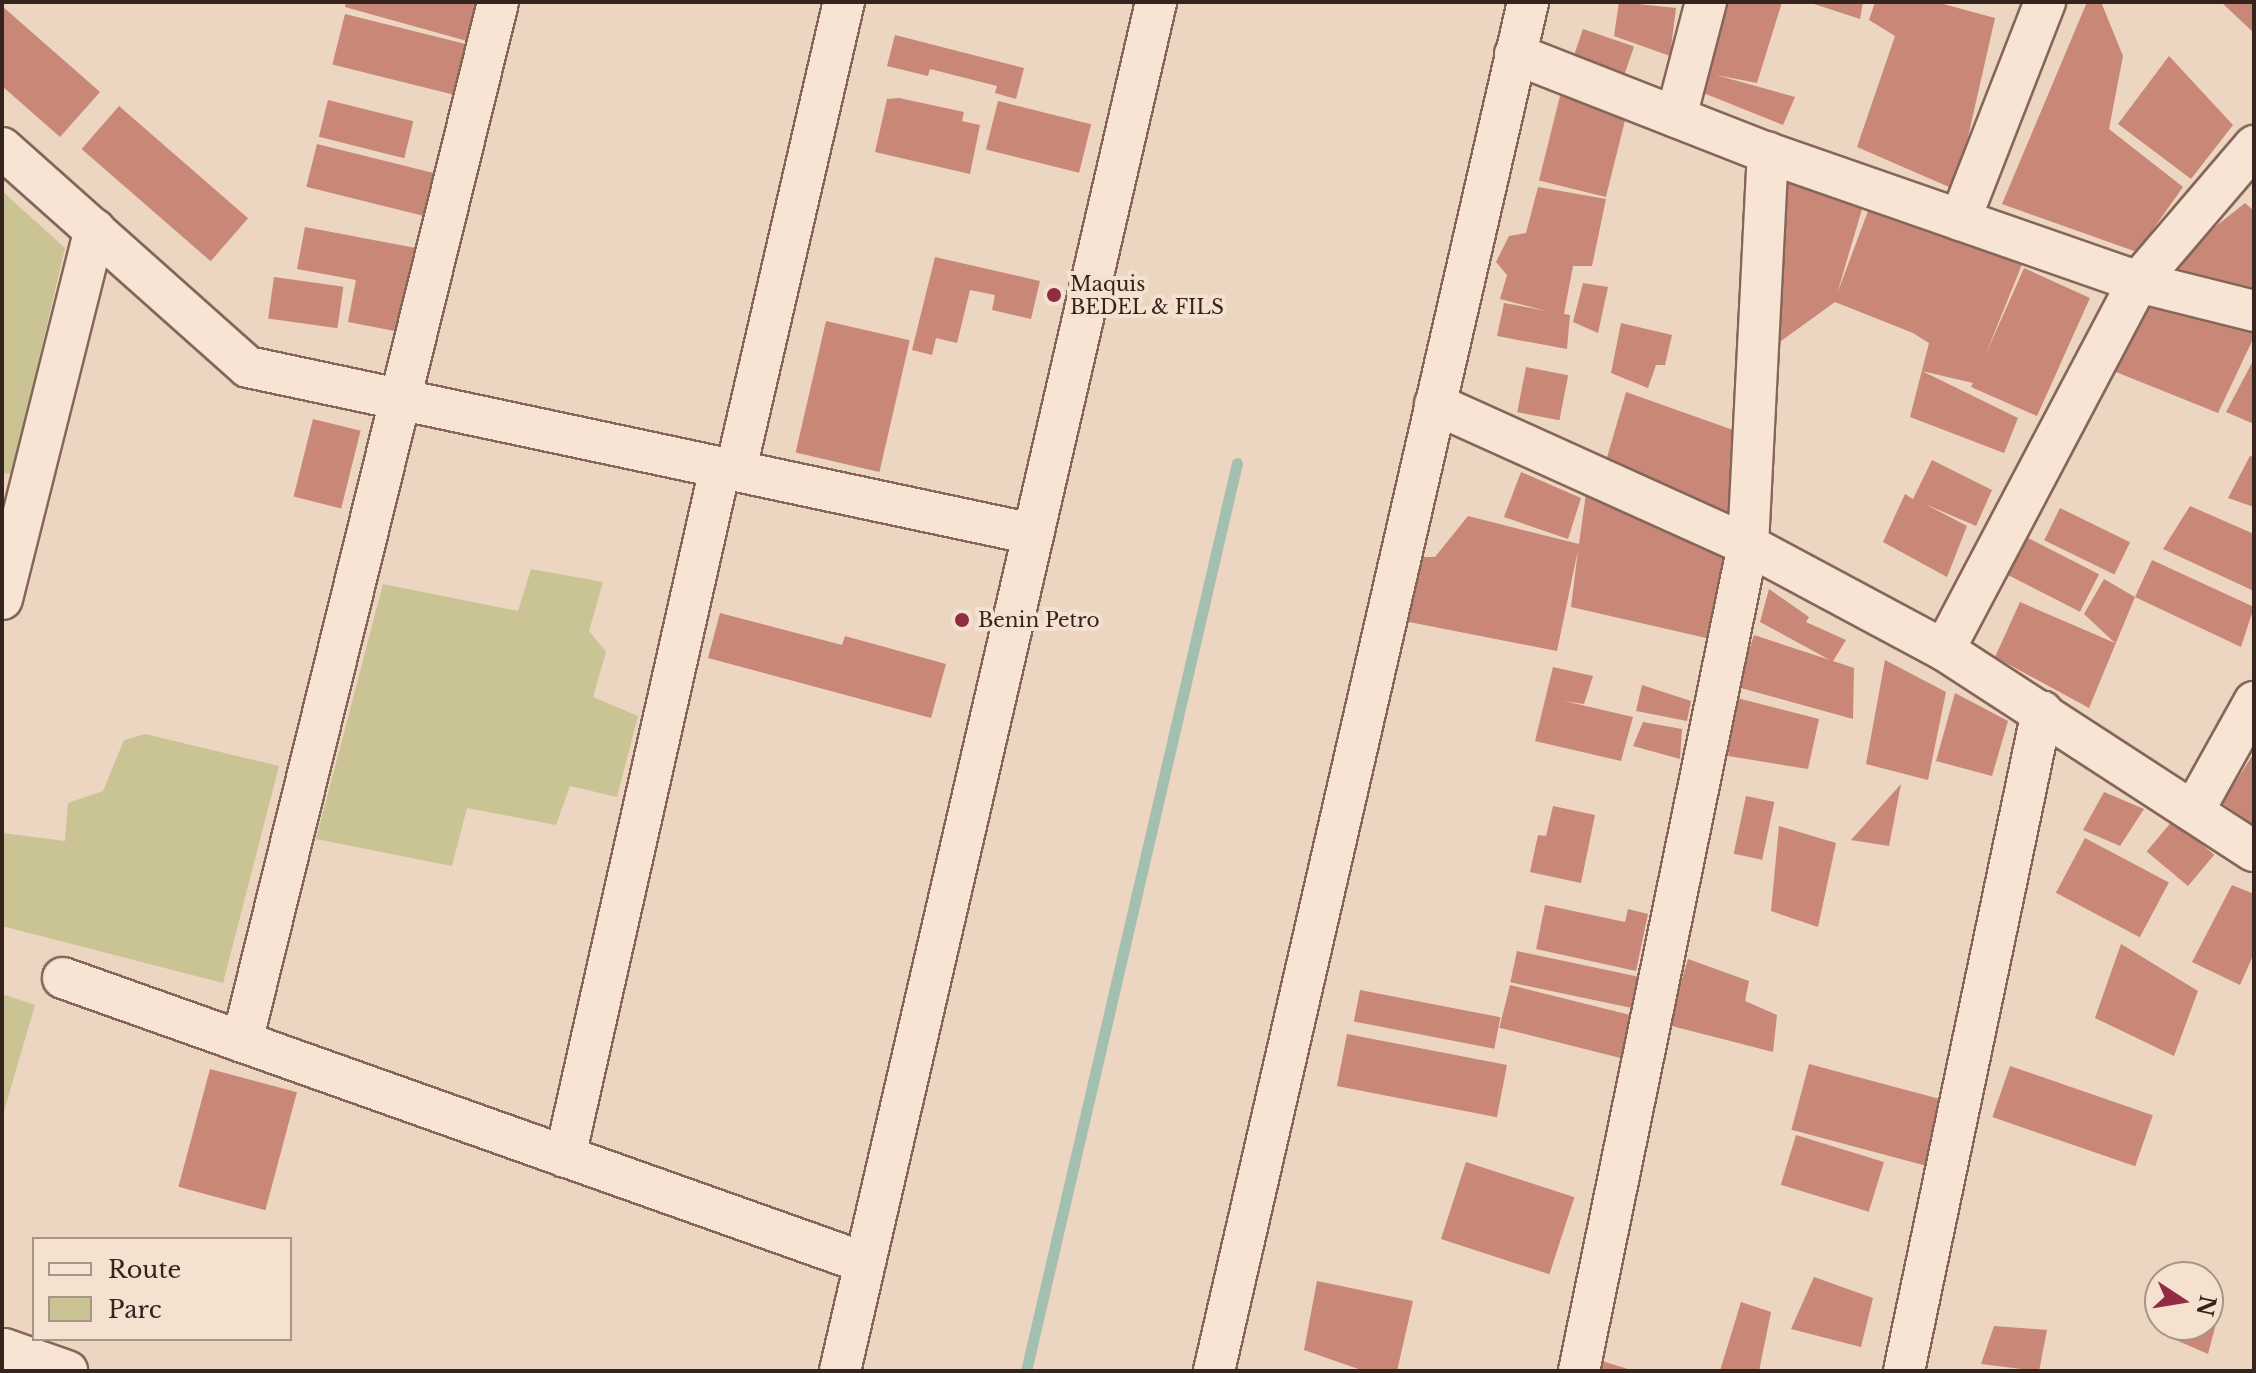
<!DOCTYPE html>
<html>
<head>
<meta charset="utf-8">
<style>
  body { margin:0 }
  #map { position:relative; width:2256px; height:1373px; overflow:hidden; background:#ecd5c1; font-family:"Libre Baskerville",serif }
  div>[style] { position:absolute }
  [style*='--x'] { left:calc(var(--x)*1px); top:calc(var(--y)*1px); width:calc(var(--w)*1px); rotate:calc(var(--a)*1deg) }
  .green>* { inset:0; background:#cac495 }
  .stream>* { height:11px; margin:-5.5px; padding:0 5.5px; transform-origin:5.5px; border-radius:5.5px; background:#a3bfb0 }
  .building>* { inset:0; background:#c98778; transform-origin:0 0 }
  .roads { filter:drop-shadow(2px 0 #856659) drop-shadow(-2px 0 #856659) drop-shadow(0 2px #856659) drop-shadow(0 -2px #856659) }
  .minor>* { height:40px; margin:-20px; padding:0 20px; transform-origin:20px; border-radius:20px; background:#f7e4d4 }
  .dots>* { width:22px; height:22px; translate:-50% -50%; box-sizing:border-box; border:4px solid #f4e1d0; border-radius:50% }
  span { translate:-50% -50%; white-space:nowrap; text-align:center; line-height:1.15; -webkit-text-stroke:8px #f4e1d0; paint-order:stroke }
  .poi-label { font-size:20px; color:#35231d }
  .left { translate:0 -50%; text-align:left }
  .frame { position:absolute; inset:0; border:4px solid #35231d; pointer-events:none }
  .legend { position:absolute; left:32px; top:1237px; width:260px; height:104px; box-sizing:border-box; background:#f4e1d0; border:2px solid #a89588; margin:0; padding:10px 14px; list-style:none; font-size:24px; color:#35231d }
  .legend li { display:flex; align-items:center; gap:16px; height:40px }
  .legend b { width:40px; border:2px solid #a89588 }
  .north { position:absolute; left:2144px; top:1261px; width:80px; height:80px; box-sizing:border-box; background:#f4e1d0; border:2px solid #a89588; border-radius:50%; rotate:102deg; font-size:22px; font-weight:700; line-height:32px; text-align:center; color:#35231d }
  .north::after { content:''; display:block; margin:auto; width:28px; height:36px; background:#922b44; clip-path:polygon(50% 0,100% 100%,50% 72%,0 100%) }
</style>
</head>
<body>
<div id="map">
  <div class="green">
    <i style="clip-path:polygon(2px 191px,65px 248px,12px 474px,2px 473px)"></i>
    <i style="clip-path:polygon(531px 569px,603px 582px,589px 631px,606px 652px,593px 697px,638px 716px,617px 797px,570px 786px,556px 825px,467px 808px,452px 866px,316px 839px,383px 584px,518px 611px)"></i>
    <i style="clip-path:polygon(145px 734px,279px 766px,223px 983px,2px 926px,2px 833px,65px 841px,68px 803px,103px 791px,124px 740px)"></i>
    <i style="clip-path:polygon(2px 994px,35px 1005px,2px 1118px)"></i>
  </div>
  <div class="stream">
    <i style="--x:1026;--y:1371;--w:932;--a:-76.92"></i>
  </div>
  <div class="building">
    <i style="clip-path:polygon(346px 2px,498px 2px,485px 46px,345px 7px)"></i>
    <i style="clip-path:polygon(1619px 2px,1676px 8px,1670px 56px,1614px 36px)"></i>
    <i style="clip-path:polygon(1723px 2px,1782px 2px,1757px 83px,1716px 75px,1795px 97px,1783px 125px,1696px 90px)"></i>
    <i style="clip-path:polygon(1808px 2px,1863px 2px,1860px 19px)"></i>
    <i style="clip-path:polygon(1875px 2px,1936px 2px,1995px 18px,1956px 190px,1857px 147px,1895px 36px,1869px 20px)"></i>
    <i style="clip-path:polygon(2087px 2px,2101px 2px,2123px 56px,2109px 129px,2183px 187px,2137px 252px,2002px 204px)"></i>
    <i style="clip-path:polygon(2221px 2px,2254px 2px,2254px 33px)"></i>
    <i style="clip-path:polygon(2px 6px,100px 92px,60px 137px,2px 86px)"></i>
    <i style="left:345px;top:14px;width:150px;height:52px;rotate:14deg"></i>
    <i style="left:1583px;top:29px;width:54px;height:32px;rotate:19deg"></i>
    <i style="clip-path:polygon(895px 35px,1024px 68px,1016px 99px,995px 93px,997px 86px,930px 69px,928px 76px,887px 66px)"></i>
    <i style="clip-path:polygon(2169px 56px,2233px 125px,2191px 179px,2118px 124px)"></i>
    <i style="left:1560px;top:96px;width:69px;height:87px;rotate:14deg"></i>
    <i style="clip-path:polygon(899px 98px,964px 112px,962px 121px,980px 125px,970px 174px,875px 152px,887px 99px)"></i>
    <i style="left:328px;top:100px;width:88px;height:38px;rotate:14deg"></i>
    <i style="left:998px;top:101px;width:96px;height:50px;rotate:14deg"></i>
    <i style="left:119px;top:106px;width:171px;height:57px;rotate:41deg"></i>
    <i style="left:317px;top:144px;width:145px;height:44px;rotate:14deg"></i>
    <i style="clip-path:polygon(1782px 175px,1865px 199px,1837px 294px,1868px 211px,2023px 262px,1985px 356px,2024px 268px,2090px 298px,2037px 416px,1971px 387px,1973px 383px,1922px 371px,2018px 418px,2004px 453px,1910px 417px,1929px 343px,1913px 333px,1835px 302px,1781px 341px)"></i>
    <i style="clip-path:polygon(1538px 187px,1606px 199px,1592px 266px,1573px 266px,1564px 314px,1570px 315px,1567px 349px,1497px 336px,1504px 303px,1547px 311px,1500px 299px,1507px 275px,1496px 262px,1509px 236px,1526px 233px)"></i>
    <i style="clip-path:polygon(2245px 203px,2254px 211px,2254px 303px,2176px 278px,2172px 261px)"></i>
    <i style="clip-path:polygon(305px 227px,421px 249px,405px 333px,348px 322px,356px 280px,297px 269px)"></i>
    <i style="clip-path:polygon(935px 257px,1040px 281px,1031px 319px,992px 310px,995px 295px,970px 290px,957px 343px,936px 338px,932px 355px,912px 350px)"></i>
    <i style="left:274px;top:277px;width:70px;height:42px;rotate:8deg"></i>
    <i style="clip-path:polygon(1583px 283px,1608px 287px,1598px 333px,1573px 322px)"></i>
    <i style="clip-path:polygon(2146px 302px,2254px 325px,2254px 337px,2218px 413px,2106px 368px)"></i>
    <i style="left:826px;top:321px;width:86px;height:135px;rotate:13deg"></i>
    <i style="clip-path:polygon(1621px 323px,1672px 335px,1665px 365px,1656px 365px,1648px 388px,1611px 373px)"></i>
    <i style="clip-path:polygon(2254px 359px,2254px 424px,2226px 412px)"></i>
    <i style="left:1526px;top:367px;width:43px;height:46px;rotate:11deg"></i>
    <i style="clip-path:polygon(1626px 392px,1736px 431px,1730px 513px,1606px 461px)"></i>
    <i style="left:313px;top:419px;width:49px;height:80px;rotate:14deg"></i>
    <i style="clip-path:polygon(2250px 456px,2254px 457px,2254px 507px,2228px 498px)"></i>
    <i style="clip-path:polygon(1932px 460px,1992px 490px,1976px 526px,1925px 504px,1967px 526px,1947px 577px,1883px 542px,1905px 494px,1913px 499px)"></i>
    <i style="clip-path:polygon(1521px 472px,1581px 498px,1568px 539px,1504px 517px)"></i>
    <i style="clip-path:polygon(1586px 493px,1727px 551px,1715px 640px,1571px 607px,1578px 550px,1557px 651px,1404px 621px,1419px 557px,1435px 557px,1468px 516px,1579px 544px)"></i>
    <i style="clip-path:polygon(2190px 506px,2254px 534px,2254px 591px,2163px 549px)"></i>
    <i style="left:2060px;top:508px;width:78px;height:36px;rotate:26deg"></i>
    <i style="left:2026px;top:537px;width:82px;height:42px;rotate:27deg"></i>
    <i style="clip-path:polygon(2152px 560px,2254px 607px,2241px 647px,2135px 597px,2089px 708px,1995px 657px,2020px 602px,2115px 643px,2084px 614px,2104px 579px,2135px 597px)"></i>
    <i style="clip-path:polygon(1769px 589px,1809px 617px,1806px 622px,1846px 640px,1833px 661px,1854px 668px,1853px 719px,1737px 687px,1754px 635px,1830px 660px,1760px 622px)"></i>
    <i style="clip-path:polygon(720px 613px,842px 645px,845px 636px,946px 664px,931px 718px,708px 658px)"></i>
    <i style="clip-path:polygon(1885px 660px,1946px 692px,1928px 780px,1866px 764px)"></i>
    <i style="clip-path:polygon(1553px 667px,1593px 676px,1584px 704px,1564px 701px,1633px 717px,1621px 761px,1535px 741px)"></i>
    <i style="clip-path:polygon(1642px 685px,1691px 701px,1687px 721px,1636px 711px)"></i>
    <i style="clip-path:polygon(1955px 693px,2008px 721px,1992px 776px,1936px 761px)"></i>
    <i style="clip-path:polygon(1737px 698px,1819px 719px,1808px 769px,1728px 756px)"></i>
    <i style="clip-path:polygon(1643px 722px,1682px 729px,1680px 759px,1633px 746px)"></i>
    <i style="clip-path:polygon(2254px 753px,2254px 825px,2222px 803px)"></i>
    <i style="clip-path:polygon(1901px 784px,1889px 846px,1851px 840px)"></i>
    <i style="clip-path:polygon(2104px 792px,2144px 809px,2120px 846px,2083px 830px)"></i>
    <i style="left:1746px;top:796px;width:29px;height:59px;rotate:12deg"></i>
    <i style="clip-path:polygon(1553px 806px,1595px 815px,1581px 883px,1530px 872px,1538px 835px,1546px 836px)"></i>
    <i style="left:2173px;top:820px;width:54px;height:41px;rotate:40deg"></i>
    <i style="clip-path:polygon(1779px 826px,1836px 843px,1818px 927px,1771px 911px)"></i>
    <i style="left:2085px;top:838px;width:95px;height:62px;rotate:28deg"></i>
    <i style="clip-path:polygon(2232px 885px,2254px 894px,2254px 953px,2240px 985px,2192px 962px)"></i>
    <i style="clip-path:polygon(1545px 905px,1625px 922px,1628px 909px,1648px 914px,1636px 971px,1536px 949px)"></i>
    <i style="clip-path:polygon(2121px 944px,2198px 991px,2174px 1056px,2095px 1018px)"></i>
    <i style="left:1517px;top:951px;width:129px;height:32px;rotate:12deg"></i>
    <i style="clip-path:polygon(1688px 959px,1749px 981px,1745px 1001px,1777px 1015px,1773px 1052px,1668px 1025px)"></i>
    <i style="left:1510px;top:985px;width:126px;height:44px;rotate:14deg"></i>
    <i style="left:1360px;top:990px;width:143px;height:32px;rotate:11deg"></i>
    <i style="left:1347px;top:1034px;width:163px;height:53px;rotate:11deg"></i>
    <i style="left:1809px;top:1064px;width:146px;height:68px;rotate:15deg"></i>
    <i style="left:2010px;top:1066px;width:151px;height:54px;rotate:19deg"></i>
    <i style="left:210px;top:1069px;width:90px;height:122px;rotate:15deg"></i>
    <i style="left:1796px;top:1135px;width:92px;height:52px;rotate:17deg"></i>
    <i style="left:1466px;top:1162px;width:114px;height:81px;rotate:18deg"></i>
    <i style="clip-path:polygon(1814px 1277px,1873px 1298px,1861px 1347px,1791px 1329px)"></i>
    <i style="clip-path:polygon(1317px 1281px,1413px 1301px,1397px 1371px,1364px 1371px,1304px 1350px)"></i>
    <i style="clip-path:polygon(1741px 1302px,1771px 1312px,1759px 1371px,1720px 1371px)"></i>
    <i style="clip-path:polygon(2208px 1305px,2219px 1312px,2208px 1354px,2169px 1337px,2173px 1325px,2208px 1325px)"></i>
    <i style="clip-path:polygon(1994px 1326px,2047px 1330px,2039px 1371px,1981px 1364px)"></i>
    <i style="clip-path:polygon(1602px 1361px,1631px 1370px,1631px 1371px,1599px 1371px)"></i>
  </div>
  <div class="roads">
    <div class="minor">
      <i style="--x:1515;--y:54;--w:272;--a:21.4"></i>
      <i style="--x:1768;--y:153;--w:392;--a:19.2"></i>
      <i style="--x:2138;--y:282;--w:120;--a:14"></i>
      <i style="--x:1676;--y:117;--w:119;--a:-75.4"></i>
      <i style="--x:2;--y:148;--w:329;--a:41.7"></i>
      <i style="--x:248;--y:367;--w:803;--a:12.01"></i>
      <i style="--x:1960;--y:220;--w:234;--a:-68.7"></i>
      <i style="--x:1435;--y:404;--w:343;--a:24.3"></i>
      <i style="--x:1748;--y:545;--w:222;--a:28.2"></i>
      <i style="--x:1944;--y:650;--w:369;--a:33"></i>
      <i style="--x:736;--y:469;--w:479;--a:-77"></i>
      <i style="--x:2;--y:599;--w:381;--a:-75.9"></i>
      <i style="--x:1944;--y:650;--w:416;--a:-62.2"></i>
      <i style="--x:2138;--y:282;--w:179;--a:-49.5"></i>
      <i style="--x:2194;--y:810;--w:124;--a:-60.9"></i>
      <i style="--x:63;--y:978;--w:851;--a:19.56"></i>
      <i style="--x:242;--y:1042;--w:1071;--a:-76.17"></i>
      <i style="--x:565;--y:1157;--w:706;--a:-77.32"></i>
      <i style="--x:2;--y:1355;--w:6;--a:-72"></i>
      <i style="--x:4;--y:1349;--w:67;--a:19.2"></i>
      <i style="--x:840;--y:1371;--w:1405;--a:-77"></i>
      <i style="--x:1214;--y:1371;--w:1405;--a:-77.08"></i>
      <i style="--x:1579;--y:1371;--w:843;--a:-78.44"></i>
      <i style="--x:1748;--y:545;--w:393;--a:-87.1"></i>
      <i style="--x:1904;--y:1371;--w:674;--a:-78.19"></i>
    </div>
  </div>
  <div class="dots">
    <i style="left:1054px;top:295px;background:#922b44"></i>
    <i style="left:962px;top:620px;background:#922b44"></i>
  </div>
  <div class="poi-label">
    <span class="left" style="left:1070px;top:296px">Maquis<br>BEDEL &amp; FILS</span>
    <span class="left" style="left:978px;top:620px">Benin Petro</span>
  </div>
  <div class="frame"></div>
  <ul class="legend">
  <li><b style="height:10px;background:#f7e4d4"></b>Route</li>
  <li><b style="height:22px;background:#cac495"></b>Parc</li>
  </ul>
  <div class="north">N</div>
</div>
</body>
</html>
